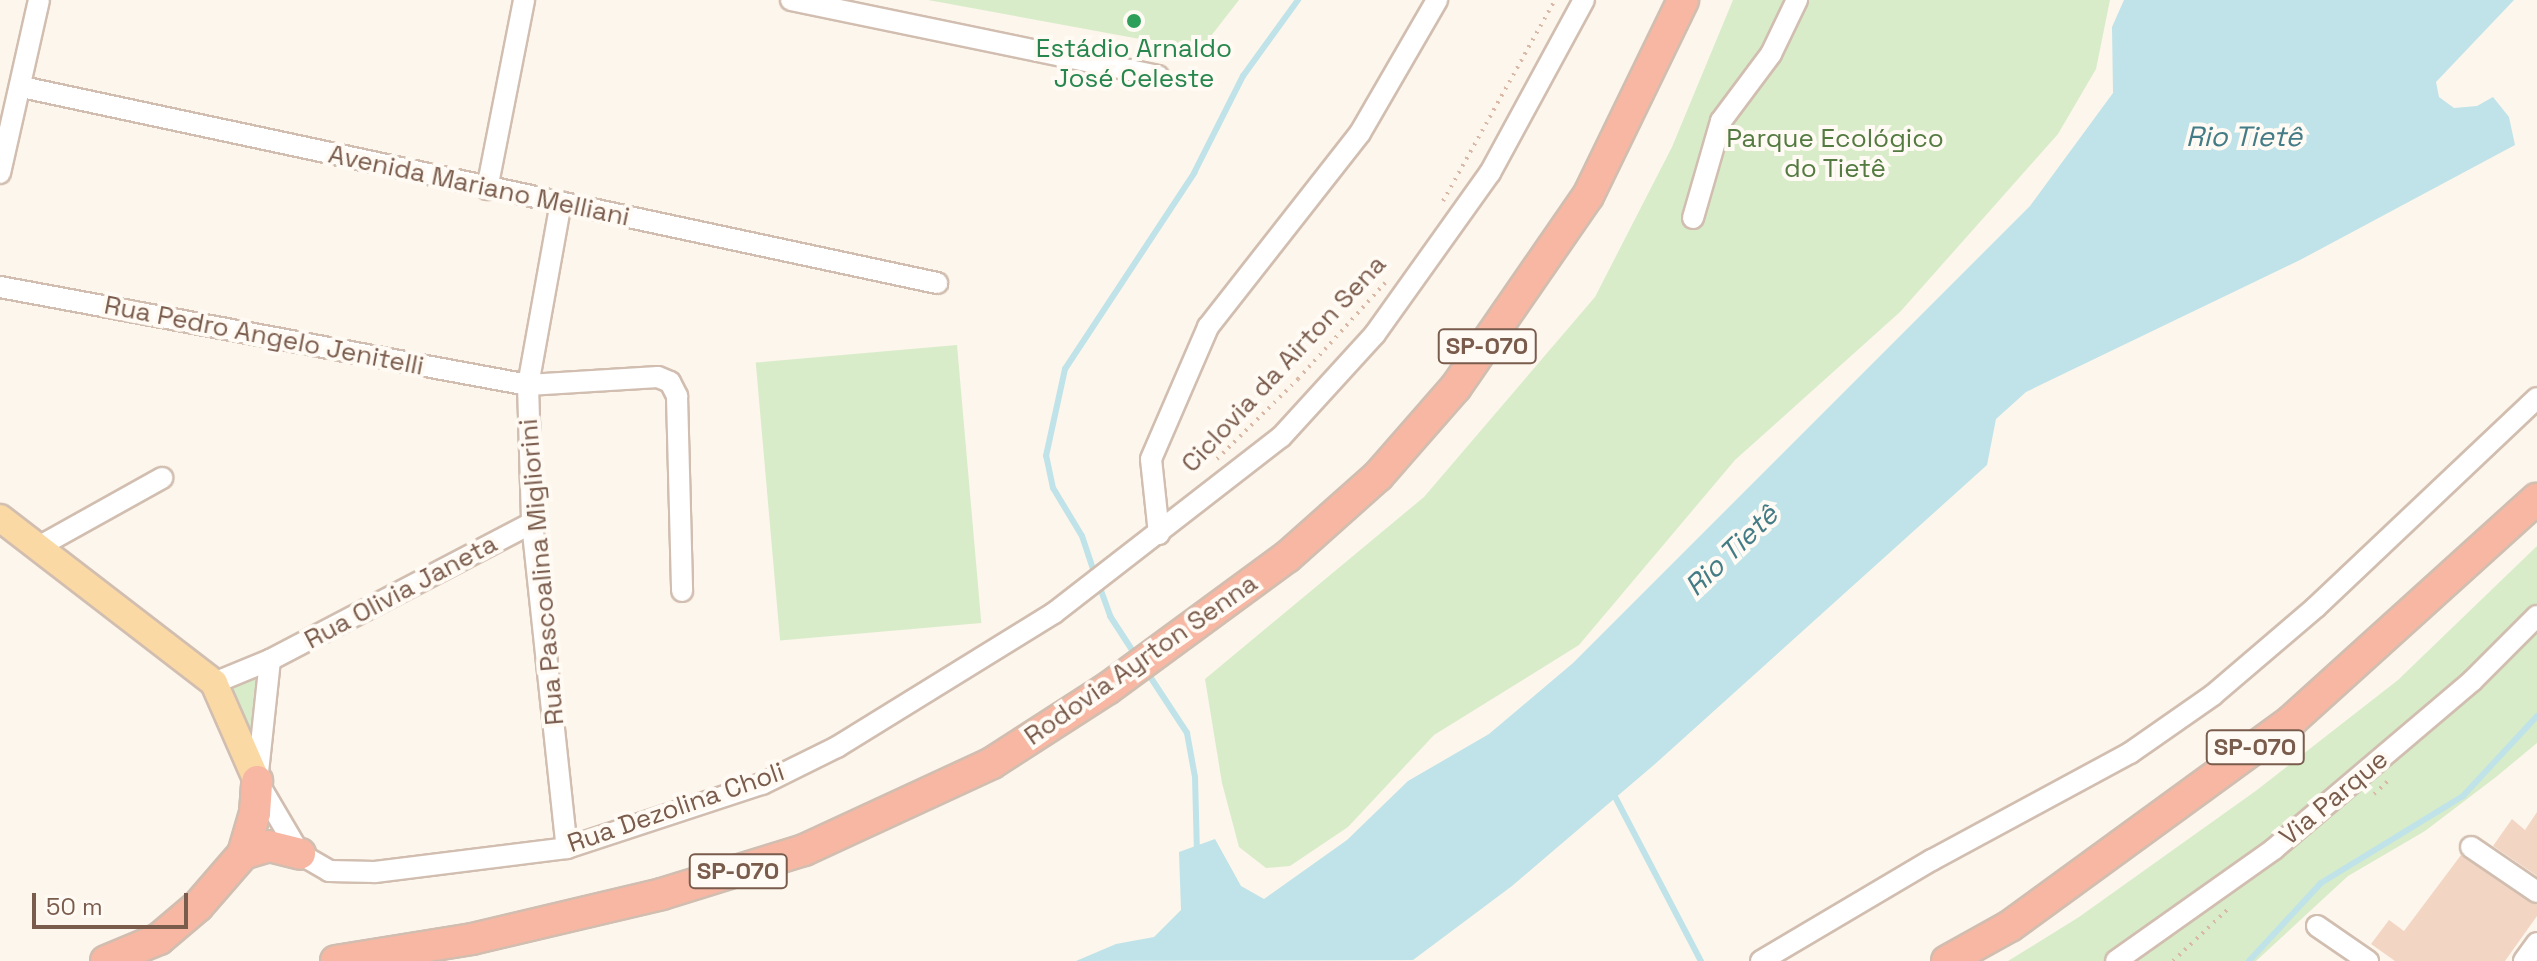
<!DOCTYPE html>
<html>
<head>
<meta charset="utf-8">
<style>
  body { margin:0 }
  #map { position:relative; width:2537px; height:961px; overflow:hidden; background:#fdf6ec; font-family:"Space Grotesk",sans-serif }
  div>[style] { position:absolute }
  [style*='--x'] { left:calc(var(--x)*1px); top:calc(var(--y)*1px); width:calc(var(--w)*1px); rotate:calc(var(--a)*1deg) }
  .green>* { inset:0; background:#d8ecc9; transform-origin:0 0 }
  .water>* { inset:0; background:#bfe3e8 }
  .stream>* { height:6px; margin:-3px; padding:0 3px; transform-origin:3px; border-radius:3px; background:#bfe3e8 }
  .building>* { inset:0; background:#f3d5c3 }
  .path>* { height:4px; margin-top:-2px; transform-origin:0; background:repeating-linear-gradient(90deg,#d9b8a5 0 2px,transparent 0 8px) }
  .roads { filter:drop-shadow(2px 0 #d1beb0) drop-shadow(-2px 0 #d1beb0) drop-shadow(0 2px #d1beb0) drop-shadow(0 -2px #d1beb0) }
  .minor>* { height:20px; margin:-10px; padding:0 10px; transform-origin:10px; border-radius:10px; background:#fff }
  .major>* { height:26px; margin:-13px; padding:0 13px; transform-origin:13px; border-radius:13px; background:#fbd9a5 }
  .highway>* { height:30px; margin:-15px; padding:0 15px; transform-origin:15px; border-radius:15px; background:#f7b7a3 }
  .dots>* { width:22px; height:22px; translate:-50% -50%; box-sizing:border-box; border:4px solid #fffaf3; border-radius:50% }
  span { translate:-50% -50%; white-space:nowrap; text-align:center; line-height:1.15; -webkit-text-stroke:8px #fffaf3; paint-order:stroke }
  .shield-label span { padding:2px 6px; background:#fffaf3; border:2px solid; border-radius:6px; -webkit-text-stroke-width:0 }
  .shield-label { font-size:24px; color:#7a5c4d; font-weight:700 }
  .leisure-label { font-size:26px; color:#27864d }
  .park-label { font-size:26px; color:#537a41 }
  .street-label { font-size:26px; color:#7a5c4d }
  .water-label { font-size:28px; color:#437c86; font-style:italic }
  .scale { position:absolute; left:32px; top:893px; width:156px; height:36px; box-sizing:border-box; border:4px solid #7a5c4d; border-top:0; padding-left:10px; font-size:24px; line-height:28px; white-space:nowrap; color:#7a5c4d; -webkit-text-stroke:6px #fffaf3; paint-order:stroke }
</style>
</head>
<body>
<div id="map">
  <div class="green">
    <i style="clip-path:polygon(928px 0,1239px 0,1200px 50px)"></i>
    <i style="clip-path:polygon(1733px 0,2110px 0,2096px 69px,2058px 134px,1900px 312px,1735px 460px,1579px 645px,1434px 735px,1348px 827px,1290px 866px,1266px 868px,1239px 847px,1222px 783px,1205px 679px,1424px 497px,1595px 297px,1672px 147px)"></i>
    <i style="left:957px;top:345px;width:279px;height:202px;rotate:85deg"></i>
    <i style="clip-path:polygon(2537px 546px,2537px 743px,2496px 777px,2425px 831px,2348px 876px,2256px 961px,2008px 961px,2079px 917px,2257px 790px,2398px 680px)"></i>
    <i style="clip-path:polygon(270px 660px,257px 781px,214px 683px)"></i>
  </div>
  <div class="water">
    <i style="clip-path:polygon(2124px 0,2514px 0,2436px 82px,2439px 97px,2454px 108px,2477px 106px,2493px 97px,2509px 117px,2515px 145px,2300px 260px,2026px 392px,1996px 419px,1987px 465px,1655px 764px,1512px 886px,1413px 960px,1076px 961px,1116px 944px,1154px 937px,1181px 910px,1179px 852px,1215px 839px,1241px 886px,1264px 899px,1347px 840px,1408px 781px,1489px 734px,1573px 663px,2030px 206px,2113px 93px,2112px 27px)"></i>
  </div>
  <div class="stream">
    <i style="--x:1095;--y:575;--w:41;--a:-108.4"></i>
    <i style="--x:1082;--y:536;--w:56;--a:-121.1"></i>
    <i style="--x:1053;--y:488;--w:33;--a:-102"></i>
    <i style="--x:1046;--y:456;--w:89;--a:-77.7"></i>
    <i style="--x:1065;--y:369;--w:235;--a:-56.6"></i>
    <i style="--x:1194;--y:173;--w:109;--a:-63.2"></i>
    <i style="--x:1243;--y:76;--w:94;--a:-54.1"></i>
    <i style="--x:1099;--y:585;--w:33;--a:70"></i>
    <i style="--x:1110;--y:616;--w:48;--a:57"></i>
    <i style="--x:1147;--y:672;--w:73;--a:56.7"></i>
    <i style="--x:1187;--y:733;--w:45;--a:79.7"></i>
    <i style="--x:1195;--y:777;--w:75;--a:88.5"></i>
    <i style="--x:1612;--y:791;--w:192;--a:62.4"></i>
    <i style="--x:2249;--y:961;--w:106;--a:-47.3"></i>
    <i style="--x:2321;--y:883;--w:167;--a:-31.5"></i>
    <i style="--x:2463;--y:796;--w:109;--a:-47.2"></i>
  </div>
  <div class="building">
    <i style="clip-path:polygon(2537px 812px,2537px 876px,2493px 846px,2512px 819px,2525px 830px)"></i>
    <i style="clip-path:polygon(2461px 855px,2537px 905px,2537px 916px,2505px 961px,2395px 961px,2371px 944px,2389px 920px,2404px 931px)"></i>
  </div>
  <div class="path">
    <i style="--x:1443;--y:201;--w:230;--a:-60.9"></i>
    <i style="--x:1217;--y:459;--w:114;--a:-44.6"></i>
    <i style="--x:1298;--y:379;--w:130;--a:-47.8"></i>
    <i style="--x:2374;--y:794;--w:23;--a:-43"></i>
    <i style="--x:2173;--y:961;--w:77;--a:-43.4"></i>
  </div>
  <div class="roads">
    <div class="minor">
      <i style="--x:791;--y:0;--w:375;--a:11.7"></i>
      <i style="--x:22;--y:87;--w:936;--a:12.09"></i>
      <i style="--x:0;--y:173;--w:177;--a:-77.3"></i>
      <i style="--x:487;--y:189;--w:193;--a:-78.9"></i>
      <i style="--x:561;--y:202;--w:186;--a:100.2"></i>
      <i style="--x:528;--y:385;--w:138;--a:88.3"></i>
      <i style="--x:532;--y:523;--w:327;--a:83.9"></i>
      <i style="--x:1693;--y:218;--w:101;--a:-73.9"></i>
      <i style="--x:1721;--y:121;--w:84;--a:-53.3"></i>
      <i style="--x:1771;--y:54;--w:60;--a:-64.3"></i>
      <i style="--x:0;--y:287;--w:537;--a:10.51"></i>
      <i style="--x:528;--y:385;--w:130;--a:-3.5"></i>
      <i style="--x:658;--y:377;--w:13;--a:23"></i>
      <i style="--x:670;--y:382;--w:16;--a:63"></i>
      <i style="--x:677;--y:396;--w:195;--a:88.5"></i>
      <i style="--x:1159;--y:534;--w:75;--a:-96.1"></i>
      <i style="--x:1151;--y:459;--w:144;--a:-66.6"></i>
      <i style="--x:1208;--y:327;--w:246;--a:-51.9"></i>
      <i style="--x:1360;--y:133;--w:154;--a:-59.9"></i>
      <i style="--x:40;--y:546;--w:140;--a:-29.1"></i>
      <i style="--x:270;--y:660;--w:122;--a:96.1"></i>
      <i style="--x:257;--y:781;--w:85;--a:59.5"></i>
      <i style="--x:300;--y:854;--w:34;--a:30"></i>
      <i style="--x:329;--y:871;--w:46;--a:1.2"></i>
      <i style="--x:375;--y:872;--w:193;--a:-7.1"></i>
      <i style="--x:567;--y:848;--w:205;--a:-18.2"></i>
      <i style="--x:762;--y:784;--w:84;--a:-26.3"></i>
      <i style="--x:837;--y:747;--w:255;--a:-31.7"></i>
      <i style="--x:1054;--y:613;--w:287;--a:-37.8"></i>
      <i style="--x:1281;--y:437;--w:139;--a:-47.6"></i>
      <i style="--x:1375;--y:334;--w:198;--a:-54.5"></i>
      <i style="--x:1490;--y:173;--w:197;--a:-61.5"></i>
      <i style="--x:214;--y:683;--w:61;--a:-22.3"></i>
      <i style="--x:270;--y:660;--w:296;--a:-27.6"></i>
      <i style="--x:2471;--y:847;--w:80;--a:34.3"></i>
      <i style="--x:2317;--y:926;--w:62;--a:34.5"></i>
      <i style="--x:1761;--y:961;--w:199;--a:-30.6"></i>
      <i style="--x:1932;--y:860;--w:225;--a:-28.4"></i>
      <i style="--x:2130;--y:753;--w:101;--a:-34.9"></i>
      <i style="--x:2213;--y:695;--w:135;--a:-40.5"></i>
      <i style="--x:2316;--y:607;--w:304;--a:-43.4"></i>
      <i style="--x:2116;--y:961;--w:194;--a:-35.3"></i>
      <i style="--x:2274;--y:849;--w:260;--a:-40.3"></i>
      <i style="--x:2472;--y:681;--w:92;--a:-45"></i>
      <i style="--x:2524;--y:961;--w:22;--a:-54"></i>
    </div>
    <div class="major">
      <i style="--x:0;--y:518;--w:270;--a:37.6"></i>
      <i style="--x:214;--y:683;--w:107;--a:66.3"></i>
    </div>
    <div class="highway">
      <i style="--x:243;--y:854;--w:27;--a:-17"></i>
      <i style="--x:269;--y:846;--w:32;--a:14"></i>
      <i style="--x:106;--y:961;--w:57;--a:-22.5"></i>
      <i style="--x:159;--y:939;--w:51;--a:-40.2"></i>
      <i style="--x:198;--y:906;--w:69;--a:-49.1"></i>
      <i style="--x:243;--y:854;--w:43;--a:-73.7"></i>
      <i style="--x:255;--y:813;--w:32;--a:-86"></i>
      <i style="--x:336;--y:961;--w:138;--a:-9.2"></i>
      <i style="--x:472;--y:939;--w:195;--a:-13.3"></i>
      <i style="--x:662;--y:894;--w:149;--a:-17.2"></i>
      <i style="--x:804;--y:850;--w:207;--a:-24.8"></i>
      <i style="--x:992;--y:763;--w:137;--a:-32.8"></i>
      <i style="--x:1107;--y:689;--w:223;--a:-36.3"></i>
      <i style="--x:1287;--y:557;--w:122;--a:-41.7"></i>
      <i style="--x:1378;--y:476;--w:118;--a:-48.8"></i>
      <i style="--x:1456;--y:387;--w:232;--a:-55.4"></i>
      <i style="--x:1588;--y:196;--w:218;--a:-64.1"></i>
      <i style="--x:1947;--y:961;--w:72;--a:-29.1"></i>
      <i style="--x:2010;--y:926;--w:349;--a:-36.1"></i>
      <i style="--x:2292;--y:720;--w:330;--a:-42.1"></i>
    </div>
  </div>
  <div class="dots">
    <i style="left:1134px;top:21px;background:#2e9e5b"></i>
  </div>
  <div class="shield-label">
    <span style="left:1487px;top:346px">SP-070</span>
    <span style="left:2255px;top:747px">SP-070</span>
    <span style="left:738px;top:871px">SP-070</span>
  </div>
  <div class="leisure-label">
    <span style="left:1134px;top:64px">Estádio Arnaldo<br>José Celeste</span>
  </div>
  <div class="park-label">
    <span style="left:1835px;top:154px">Parque Ecológico<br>do Tietê</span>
  </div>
  <div class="street-label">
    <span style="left:479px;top:186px;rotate:12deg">Avenida Mariano Melliani</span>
    <span style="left:264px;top:336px;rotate:11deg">Rua Pedro Angelo Jenitelli</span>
    <span style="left:1284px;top:364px;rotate:-47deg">Ciclovia da Airton Sena</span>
    <span style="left:542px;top:572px;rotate:-95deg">Rua Pascoalina Migliorini</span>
    <span style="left:401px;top:592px;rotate:-28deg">Rua Olivia Janeta</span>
    <span style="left:1141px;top:660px;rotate:-35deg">Rodovia Ayrton Senna</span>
    <span style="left:2334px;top:798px;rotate:-40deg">Via Parque</span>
    <span style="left:676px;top:808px;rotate:-19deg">Rua Dezolina Choli</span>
  </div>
  <div class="water-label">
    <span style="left:2244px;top:136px">Rio Tietê</span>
    <span style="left:1731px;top:550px;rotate:-44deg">Rio Tietê</span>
  </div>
  <div class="scale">50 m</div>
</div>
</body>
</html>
